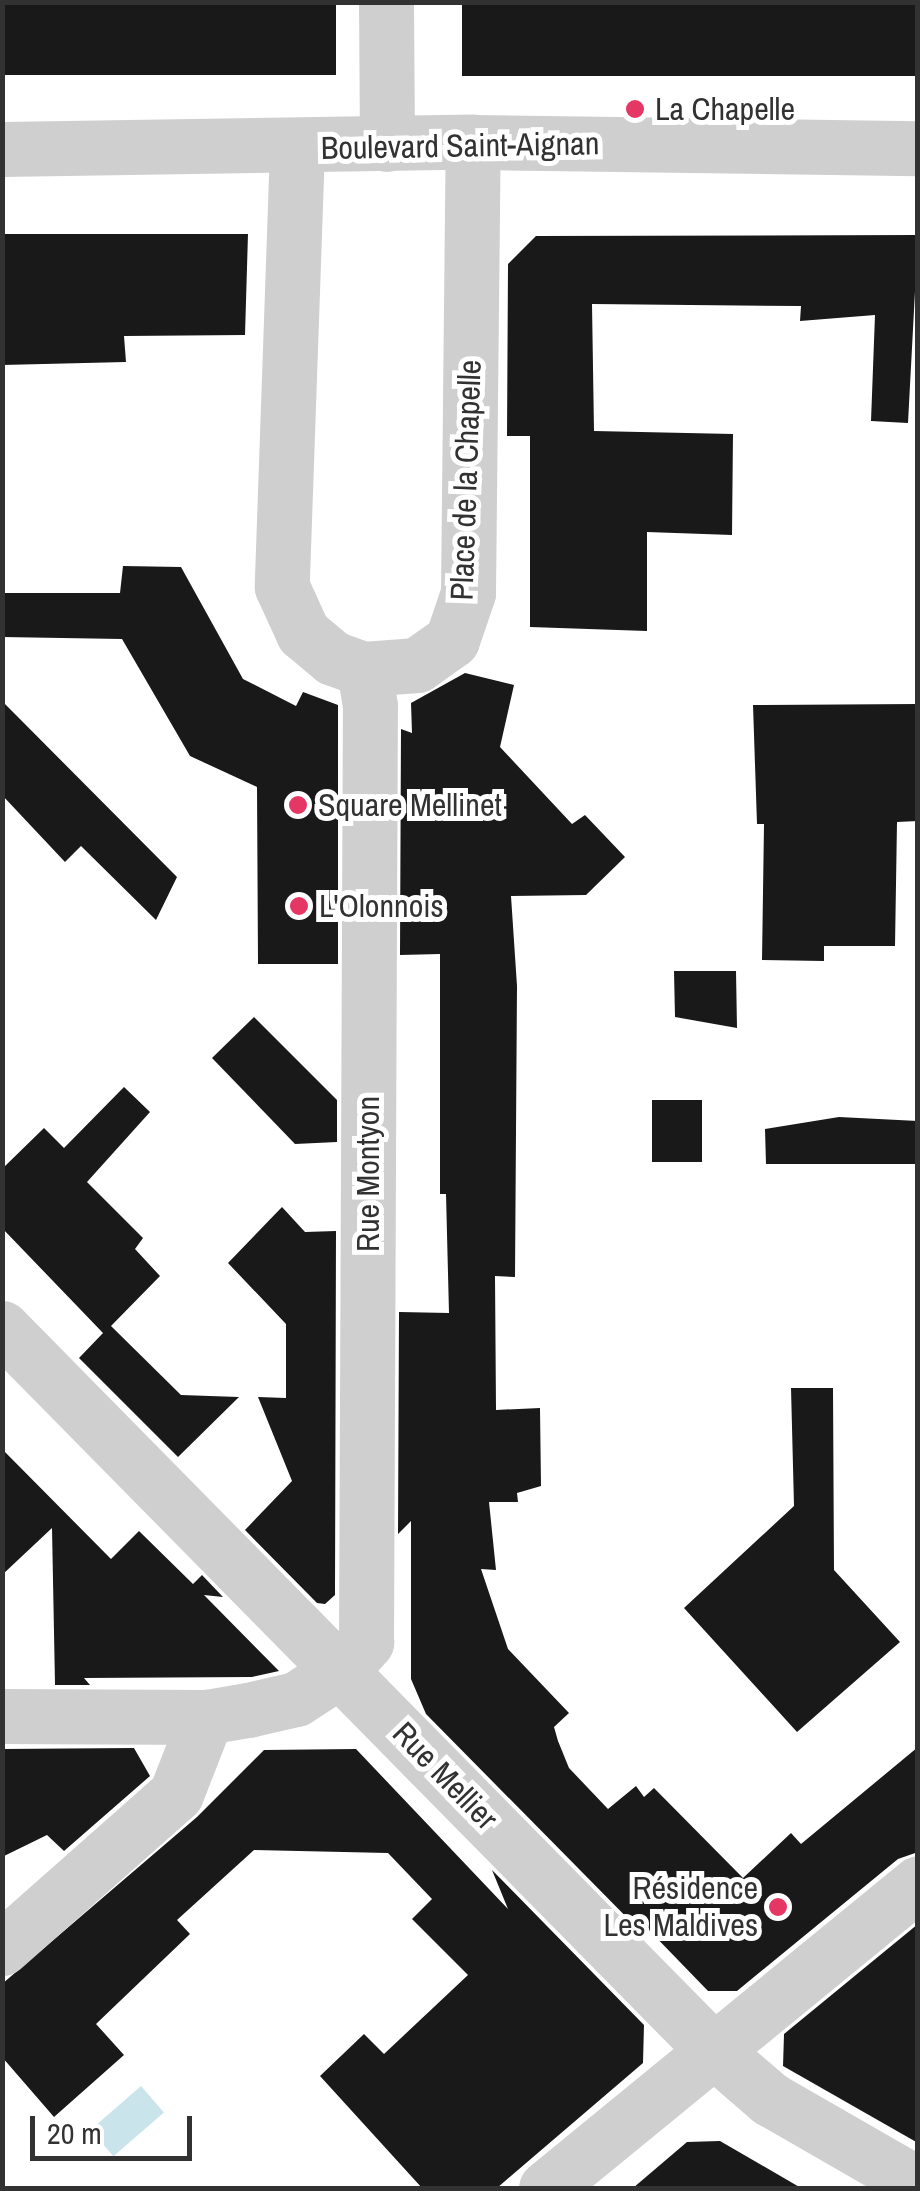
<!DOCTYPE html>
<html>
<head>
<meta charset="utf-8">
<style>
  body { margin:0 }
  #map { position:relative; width:920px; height:2191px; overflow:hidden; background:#fff; font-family:"Archivo Narrow",sans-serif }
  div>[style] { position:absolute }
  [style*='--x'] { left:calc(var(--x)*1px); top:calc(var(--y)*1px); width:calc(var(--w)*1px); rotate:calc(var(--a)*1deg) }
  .water>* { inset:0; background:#cae4eb; transform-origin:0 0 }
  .building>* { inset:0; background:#191919; transform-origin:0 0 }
  .minor>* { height:55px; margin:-27.5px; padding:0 27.5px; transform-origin:27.5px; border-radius:27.5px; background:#cfcfcf }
  .dots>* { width:28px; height:28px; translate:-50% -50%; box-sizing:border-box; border:5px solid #fff; border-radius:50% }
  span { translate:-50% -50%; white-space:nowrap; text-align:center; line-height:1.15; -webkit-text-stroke:10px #fff; paint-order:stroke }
  .poi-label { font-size:32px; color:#323232 }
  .left { translate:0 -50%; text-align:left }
  .right { translate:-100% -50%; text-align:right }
  .street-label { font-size:32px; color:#323232 }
  .frame { position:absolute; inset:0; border:5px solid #323232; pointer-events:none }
  .scale { position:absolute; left:30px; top:2116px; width:162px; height:45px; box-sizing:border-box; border:5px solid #323232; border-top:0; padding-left:12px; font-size:30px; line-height:35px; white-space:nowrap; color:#323232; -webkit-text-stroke:8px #fff; paint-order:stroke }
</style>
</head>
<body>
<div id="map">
  <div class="water">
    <i style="left:141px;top:2086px;width:35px;height:67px;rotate:49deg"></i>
  </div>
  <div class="building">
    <i style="left:2px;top:2px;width:334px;height:73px"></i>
    <i style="left:462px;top:2px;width:456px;height:74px"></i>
    <i style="clip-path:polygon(2px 234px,248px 234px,245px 335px,124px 336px,126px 362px,2px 365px)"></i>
    <i style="clip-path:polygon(918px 235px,908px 423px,871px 421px,875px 315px,800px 321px,801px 306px,592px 304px,594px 431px,733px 434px,732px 535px,647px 532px,647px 631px,530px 627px,530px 436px,507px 436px,508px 264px,536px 236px)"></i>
    <i style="clip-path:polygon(123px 566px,181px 567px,243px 679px,296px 706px,303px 692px,338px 705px,338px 964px,258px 964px,257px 787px,190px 756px,122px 639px,2px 637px,2px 593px,120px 593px)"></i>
    <i style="clip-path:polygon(465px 673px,514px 685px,500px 747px,572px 824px,585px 815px,625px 857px,586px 895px,511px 896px,517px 986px,515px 1277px,495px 1276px,496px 1410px,540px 1408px,541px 1486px,517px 1493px,518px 1502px,489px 1502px,496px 1570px,481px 1569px,508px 1649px,569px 1713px,554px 1727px,558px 1741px,569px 1768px,608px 1809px,636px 1786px,644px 1797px,654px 1788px,743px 1878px,791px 1833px,801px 1844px,918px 1747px,918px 1852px,898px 1859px,737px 1991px,708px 1991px,647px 1928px,647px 1938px,426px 1714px,411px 1679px,411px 1521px,398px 1534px,399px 1312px,449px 1313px,446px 1194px,440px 1194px,440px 954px,400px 955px,401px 729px,412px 733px,411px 703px)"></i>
    <i style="clip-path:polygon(2px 701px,177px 877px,156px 920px,81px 846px,65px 862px,2px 795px)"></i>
    <i style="clip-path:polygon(918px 704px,918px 821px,897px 822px,895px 946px,824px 946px,824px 961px,762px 960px,764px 824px,757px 824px,753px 705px)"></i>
    <i style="clip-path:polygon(674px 971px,736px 971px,737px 1028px,675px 1017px)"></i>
    <i style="clip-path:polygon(254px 1017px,337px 1100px,337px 1142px,295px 1144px,212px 1058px)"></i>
    <i style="clip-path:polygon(124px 1087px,150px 1112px,87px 1182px,143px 1238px,135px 1249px,160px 1276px,111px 1326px,181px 1395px,239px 1397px,178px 1457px,79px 1358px,103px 1333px,2px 1228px,2px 1169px,44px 1128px,64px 1148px)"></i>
    <i style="left:652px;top:1100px;width:50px;height:62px"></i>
    <i style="clip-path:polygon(839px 1117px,918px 1121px,918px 1164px,766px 1164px,765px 1129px)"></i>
    <i style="clip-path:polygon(282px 1207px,305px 1232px,336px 1231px,335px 1595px,325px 1604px,317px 1603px,245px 1530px,292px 1481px,258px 1397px,286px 1398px,286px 1324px,228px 1263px)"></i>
    <i style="clip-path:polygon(791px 1388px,833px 1388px,834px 1570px,900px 1642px,797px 1732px,684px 1608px,794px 1506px)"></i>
    <i style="clip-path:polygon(2px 1449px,111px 1559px,139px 1531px,193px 1584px,202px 1575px,223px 1597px,204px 1595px,279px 1671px,252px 1677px,84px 1678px,90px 1685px,55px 1685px,52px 1528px,2px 1575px)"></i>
    <i style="clip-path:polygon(134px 1748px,150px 1776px,64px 1851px,47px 1835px,2px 1857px,2px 1749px)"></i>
    <i style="clip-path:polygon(356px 1749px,508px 1909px,492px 1870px,644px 2025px,643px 2063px,497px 2188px,422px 2188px,320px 2076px,364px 2034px,384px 2054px,468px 1975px,412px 1919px,432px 1899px,388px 1853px,254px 1850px,177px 1920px,190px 1934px,96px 2024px,124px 2055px,54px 2117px,2px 2057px,2px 1984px,197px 1817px,264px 1750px)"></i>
    <i style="clip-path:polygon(918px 1924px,918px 2143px,783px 2066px,784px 2034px)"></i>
    <i style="clip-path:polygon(720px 2141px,801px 2188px,633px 2188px,687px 2142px)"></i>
  </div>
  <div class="minor">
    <i style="--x:386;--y:2;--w:142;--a:89.6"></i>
    <i style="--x:297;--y:148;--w:439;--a:92"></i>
    <i style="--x:282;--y:587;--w:51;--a:65.5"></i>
    <i style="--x:303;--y:633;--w:39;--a:40"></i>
    <i style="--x:333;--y:658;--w:33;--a:20"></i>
    <i style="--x:364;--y:669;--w:53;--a:-4.3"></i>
    <i style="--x:417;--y:665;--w:43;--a:-35.5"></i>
    <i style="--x:452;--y:640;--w:50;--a:-71.2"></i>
    <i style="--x:468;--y:593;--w:451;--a:-89.4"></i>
    <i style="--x:2;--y:149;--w:471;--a:-0.9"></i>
    <i style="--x:473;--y:142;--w:445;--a:0.8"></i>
    <i style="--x:2;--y:1328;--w:1012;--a:45.44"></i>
    <i style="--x:712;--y:2049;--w:77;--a:40.8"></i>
    <i style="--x:770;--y:2099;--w:171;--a:29.9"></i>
    <i style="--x:2;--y:1716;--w:204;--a:0.3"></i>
    <i style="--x:206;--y:1717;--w:43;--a:-9.5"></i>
    <i style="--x:248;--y:1710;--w:49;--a:-12.9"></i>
    <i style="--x:296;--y:1699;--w:54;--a:-32.8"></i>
    <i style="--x:341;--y:1670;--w:38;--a:-48"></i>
    <i style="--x:366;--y:1642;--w:936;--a:-89.76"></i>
    <i style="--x:370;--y:706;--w:37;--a:-99"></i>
    <i style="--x:2;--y:1948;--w:232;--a:-41.5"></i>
    <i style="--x:176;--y:1794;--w:83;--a:-68.7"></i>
    <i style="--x:546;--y:2188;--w:481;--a:-39.3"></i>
  </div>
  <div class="dots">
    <i style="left:635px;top:109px;background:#e53763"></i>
    <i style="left:298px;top:805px;background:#e53763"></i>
    <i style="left:299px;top:906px;background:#e53763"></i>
    <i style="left:778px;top:1907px;background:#e53763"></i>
  </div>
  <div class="poi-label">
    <span class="left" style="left:655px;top:109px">La Chapelle</span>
    <span class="left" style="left:318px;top:805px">Square Mellinet</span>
    <span class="left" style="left:319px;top:906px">L'Olonnois</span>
    <span class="right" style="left:758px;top:1907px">Résidence<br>Les Maldives</span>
  </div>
  <div class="street-label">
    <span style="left:460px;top:146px;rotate:-1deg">Boulevard Saint-Aignan</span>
    <span style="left:466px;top:480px;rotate:-88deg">Place de la Chapelle</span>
    <span style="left:368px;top:1174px;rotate:-90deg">Rue Montyon</span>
    <span style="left:445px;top:1776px;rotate:46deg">Rue Mellier</span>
  </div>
  <div class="frame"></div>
  <div class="scale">20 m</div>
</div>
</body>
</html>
